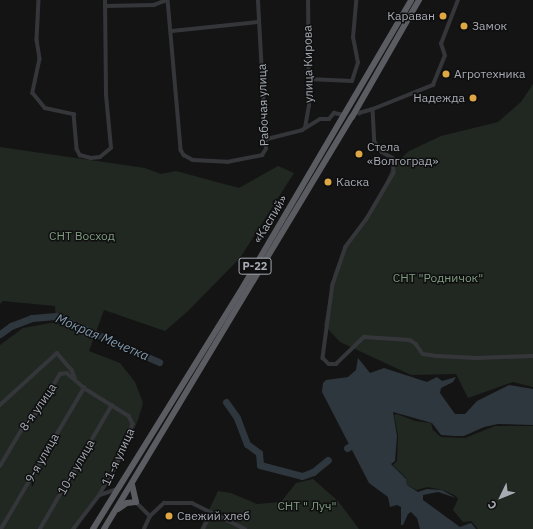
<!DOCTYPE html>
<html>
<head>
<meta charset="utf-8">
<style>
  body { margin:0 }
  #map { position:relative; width:533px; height:529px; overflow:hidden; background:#141415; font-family:"IBM Plex Sans",sans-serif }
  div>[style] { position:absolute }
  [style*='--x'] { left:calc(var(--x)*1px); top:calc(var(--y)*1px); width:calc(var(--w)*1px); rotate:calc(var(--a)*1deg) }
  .green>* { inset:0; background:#202821 }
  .water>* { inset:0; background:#2e373d }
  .river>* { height:7px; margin:-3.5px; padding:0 3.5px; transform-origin:3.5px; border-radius:3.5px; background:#2e373d }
  .minor>* { height:3.5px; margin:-1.75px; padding:0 1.75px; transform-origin:1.75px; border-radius:1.75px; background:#35363a }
  .trunk>* { height:6px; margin:-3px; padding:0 3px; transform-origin:3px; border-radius:3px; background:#5a5c62 }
  .dots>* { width:11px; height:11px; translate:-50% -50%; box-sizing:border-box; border:2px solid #0f0f10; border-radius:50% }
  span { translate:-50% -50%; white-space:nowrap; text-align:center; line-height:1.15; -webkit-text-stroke:3px #0f0f10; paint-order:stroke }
  .shield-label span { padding:1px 3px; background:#0f0f10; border:1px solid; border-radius:3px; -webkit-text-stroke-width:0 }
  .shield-label { font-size:11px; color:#a7abb4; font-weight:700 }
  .poi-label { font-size:12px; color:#a7abb4 }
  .right { translate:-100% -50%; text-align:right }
  .left { translate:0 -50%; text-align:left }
  .street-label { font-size:12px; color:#a7abb4 }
  .park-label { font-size:12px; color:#809d81 }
  .water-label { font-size:13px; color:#8199ac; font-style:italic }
  .north { position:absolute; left:481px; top:477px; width:40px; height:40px; -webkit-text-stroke:3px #0f0f10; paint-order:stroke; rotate:227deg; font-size:11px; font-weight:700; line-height:16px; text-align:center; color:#a7abb4 }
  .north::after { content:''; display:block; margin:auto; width:14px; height:18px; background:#a7abb4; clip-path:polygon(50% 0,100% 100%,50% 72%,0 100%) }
</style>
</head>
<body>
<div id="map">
  <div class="green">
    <i style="clip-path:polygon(533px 84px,533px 387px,513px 382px,468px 398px,456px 374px,411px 375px,340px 342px,324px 325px,334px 273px,344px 246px,379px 198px,392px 167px,409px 151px,441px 136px,498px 122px,521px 102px)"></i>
    <i style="clip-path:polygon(0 147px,145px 168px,161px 174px,176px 171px,239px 188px,278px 166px,294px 173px,240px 258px,188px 311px,165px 331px,104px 310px,89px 351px,120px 363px,135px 382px,143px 403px,138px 420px,119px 465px,76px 529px,0 529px,0 345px,23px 328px,56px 322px,55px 306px,3px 301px,0 304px)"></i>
    <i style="clip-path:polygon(397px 414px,415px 421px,431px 423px,433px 430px,441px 437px,465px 438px,495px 426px,533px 426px,533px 529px,478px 529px,471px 521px,463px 522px,453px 510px,458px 499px,456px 496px,443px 490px,427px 487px,417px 490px,407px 485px,406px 478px,393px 465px,397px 461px,398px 435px,394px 415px)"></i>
    <i style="clip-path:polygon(313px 479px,338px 501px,359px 529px,200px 529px,218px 491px,231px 493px,257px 504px,281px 502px,296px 483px)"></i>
  </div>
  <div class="water">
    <i style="clip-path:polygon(358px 358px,370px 373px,384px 368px,427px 382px,437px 377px,442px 381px,456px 377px,453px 382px,441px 388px,440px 393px,455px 414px,465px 414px,477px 401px,509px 385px,533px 389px,533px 425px,498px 424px,484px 427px,464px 436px,454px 436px,441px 435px,432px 423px,393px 412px,397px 436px,395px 461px,391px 464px,406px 479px,407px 485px,418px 492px,427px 489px,442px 490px,456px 498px,438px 492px,423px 495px,423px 500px,460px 527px,471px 523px,476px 529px,420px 529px,417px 518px,411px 512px,408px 514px,403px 525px,401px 525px,401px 507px,397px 505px,390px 507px,388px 497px,369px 483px,322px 392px,323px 383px,326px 380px,348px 377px,356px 370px)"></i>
  </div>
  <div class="river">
    <i style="--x:0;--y:334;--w:14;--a:-36"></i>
    <i style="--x:11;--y:326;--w:22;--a:-21"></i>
    <i style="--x:32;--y:318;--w:24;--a:-5"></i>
    <i style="--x:56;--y:316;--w:113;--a:24.1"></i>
    <i style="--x:226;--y:402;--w:19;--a:55"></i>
    <i style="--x:237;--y:418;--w:28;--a:69"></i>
    <i style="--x:247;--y:444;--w:15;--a:37"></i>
    <i style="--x:259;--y:453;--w:12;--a:85"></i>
    <i style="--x:260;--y:465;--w:43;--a:14.7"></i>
    <i style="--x:302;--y:476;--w:12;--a:-20"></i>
    <i style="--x:313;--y:472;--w:19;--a:-39"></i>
    <i style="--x:347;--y:448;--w:13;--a:-32"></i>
  </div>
  <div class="minor">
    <i style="--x:39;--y:0;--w:40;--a:92.9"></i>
    <i style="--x:37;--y:40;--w:19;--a:81"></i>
    <i style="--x:40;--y:59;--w:35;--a:102"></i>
    <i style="--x:33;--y:93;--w:19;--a:51"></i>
    <i style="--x:45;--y:108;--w:30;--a:12"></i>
    <i style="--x:74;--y:114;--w:35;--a:85"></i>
    <i style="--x:77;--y:149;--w:7;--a:63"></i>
    <i style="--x:80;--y:155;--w:11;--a:15"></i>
    <i style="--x:91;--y:158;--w:9;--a:-6"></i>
    <i style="--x:100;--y:157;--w:14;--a:-39"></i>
    <i style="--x:111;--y:148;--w:53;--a:-95.4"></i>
    <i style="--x:106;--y:95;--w:95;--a:-90.6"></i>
    <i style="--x:168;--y:0;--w:151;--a:85"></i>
    <i style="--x:181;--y:150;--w:6;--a:59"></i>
    <i style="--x:184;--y:155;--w:10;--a:29"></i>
    <i style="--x:193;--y:160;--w:34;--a:3"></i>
    <i style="--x:227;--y:162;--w:36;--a:-11"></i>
    <i style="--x:262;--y:155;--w:7;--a:-56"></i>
    <i style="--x:266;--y:149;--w:149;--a:-93.1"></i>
    <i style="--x:105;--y:6;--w:49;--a:-1.2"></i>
    <i style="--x:154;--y:5;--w:14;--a:-21"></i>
    <i style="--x:172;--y:31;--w:86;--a:-6"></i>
    <i style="--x:308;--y:79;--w:44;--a:2.6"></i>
    <i style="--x:352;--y:81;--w:19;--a:-72"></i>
    <i style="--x:358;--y:63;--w:25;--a:-101"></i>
    <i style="--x:353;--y:38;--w:38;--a:-85"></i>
    <i style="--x:373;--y:109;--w:33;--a:87"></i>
    <i style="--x:375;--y:142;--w:12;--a:55"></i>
    <i style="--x:382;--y:152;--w:13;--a:29"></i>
    <i style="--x:393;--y:158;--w:15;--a:86"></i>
    <i style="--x:394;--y:173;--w:53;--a:120.4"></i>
    <i style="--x:367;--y:219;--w:35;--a:127"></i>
    <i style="--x:346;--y:247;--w:39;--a:109"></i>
    <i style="--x:333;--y:284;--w:75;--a:97.7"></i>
    <i style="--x:323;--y:358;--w:8;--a:45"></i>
    <i style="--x:329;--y:364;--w:7;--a:0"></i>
    <i style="--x:336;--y:364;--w:39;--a:-44"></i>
    <i style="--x:364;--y:337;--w:46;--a:3.7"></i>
    <i style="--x:410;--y:340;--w:7;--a:34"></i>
    <i style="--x:416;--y:344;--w:12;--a:55"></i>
    <i style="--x:423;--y:354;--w:15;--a:8"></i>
    <i style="--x:438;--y:356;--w:38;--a:3"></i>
    <i style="--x:476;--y:358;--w:57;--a:-2"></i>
    <i style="--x:356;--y:111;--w:4;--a:34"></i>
    <i style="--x:359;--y:113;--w:15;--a:-16"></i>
    <i style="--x:373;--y:109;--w:65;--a:-21.8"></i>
    <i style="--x:433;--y:85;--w:31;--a:-68"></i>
    <i style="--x:445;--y:56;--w:13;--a:-108"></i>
    <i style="--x:441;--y:44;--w:47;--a:-68.9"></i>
    <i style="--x:305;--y:128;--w:22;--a:-80"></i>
    <i style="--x:309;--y:106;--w:106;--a:-90.5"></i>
    <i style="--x:267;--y:139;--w:36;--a:-14"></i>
    <i style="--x:302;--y:130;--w:21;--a:-31"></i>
    <i style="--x:320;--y:119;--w:9;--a:0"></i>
    <i style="--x:329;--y:119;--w:8;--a:-50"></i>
    <i style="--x:334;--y:113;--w:10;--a:11"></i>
    <i style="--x:0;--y:405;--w:77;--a:-42.4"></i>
    <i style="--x:57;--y:353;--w:23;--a:49"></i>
    <i style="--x:72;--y:370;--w:9;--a:69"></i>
    <i style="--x:0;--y:466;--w:49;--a:-59.2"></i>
    <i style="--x:25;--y:424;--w:18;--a:-45"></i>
    <i style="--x:38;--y:411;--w:43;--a:-59.3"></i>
    <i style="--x:60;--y:374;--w:7;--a:-8"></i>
    <i style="--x:67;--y:373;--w:23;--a:41"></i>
    <i style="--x:84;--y:388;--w:53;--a:31.9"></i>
    <i style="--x:129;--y:416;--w:9;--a:63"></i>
    <i style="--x:133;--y:424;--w:44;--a:111.3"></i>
    <i style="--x:117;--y:465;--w:34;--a:120"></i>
    <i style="--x:100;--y:495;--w:43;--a:127.4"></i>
    <i style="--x:100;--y:495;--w:18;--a:-19"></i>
    <i style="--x:136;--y:502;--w:20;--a:45"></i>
    <i style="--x:150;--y:516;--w:19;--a:-43"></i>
    <i style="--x:164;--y:503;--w:28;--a:0"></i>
    <i style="--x:192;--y:503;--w:59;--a:26.1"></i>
    <i style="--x:1;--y:529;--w:164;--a:-59.5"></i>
    <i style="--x:40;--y:529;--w:143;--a:-59.9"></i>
    <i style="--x:144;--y:529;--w:14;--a:-65"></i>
    <i style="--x:203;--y:529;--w:18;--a:-63"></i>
  </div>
  <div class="trunk">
    <i style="--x:118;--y:509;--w:11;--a:-34"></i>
    <i style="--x:127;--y:503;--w:9;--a:-6"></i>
    <i style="--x:136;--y:502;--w:17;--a:-103"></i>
    <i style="--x:93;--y:529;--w:279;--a:-58.2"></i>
    <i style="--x:240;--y:292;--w:338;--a:-59.6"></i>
    <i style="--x:104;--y:529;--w:481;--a:-59"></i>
    <i style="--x:352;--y:117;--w:135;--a:-60.2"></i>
  </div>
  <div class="dots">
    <i style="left:443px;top:16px;background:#dea743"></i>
    <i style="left:464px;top:26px;background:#dea743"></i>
    <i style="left:446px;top:74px;background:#dea743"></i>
    <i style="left:473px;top:98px;background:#dea743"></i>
    <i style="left:359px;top:154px;background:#dea743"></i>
    <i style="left:328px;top:182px;background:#dea743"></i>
    <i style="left:169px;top:516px;background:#dea743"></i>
  </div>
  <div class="shield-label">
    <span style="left:255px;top:266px">Р-22</span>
  </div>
  <div class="poi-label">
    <span class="right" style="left:435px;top:16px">Караван</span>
    <span class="left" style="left:472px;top:26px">Замок</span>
    <span class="left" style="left:454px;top:74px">Агротехника</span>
    <span class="right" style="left:465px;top:98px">Надежда</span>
    <span class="left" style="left:367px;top:154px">Стела<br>«Волгоград»</span>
    <span class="left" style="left:336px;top:182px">Каска</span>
    <span class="left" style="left:177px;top:516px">Свежий хлеб</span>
  </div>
  <div class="street-label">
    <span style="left:308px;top:64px;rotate:-91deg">улица Кирова</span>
    <span style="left:263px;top:105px;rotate:-92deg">Рабочая улица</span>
    <span style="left:270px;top:219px;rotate:-59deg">«Каспий»</span>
    <span style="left:38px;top:407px;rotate:-55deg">8-я улица</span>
    <span style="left:118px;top:457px;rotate:-65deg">11-я улица</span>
    <span style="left:42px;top:458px;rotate:-60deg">9-я улица</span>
    <span style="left:76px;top:467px;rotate:-60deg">10-я улица</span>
  </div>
  <div class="park-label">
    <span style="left:82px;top:236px">СНТ Восход</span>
    <span style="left:438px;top:278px">СНТ "Родничок"</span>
    <span style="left:307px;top:506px">СНТ " Луч"</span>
  </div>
  <div class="water-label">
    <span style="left:102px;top:338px;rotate:23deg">Мокрая Мечетка</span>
  </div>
  <div class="north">С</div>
</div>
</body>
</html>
